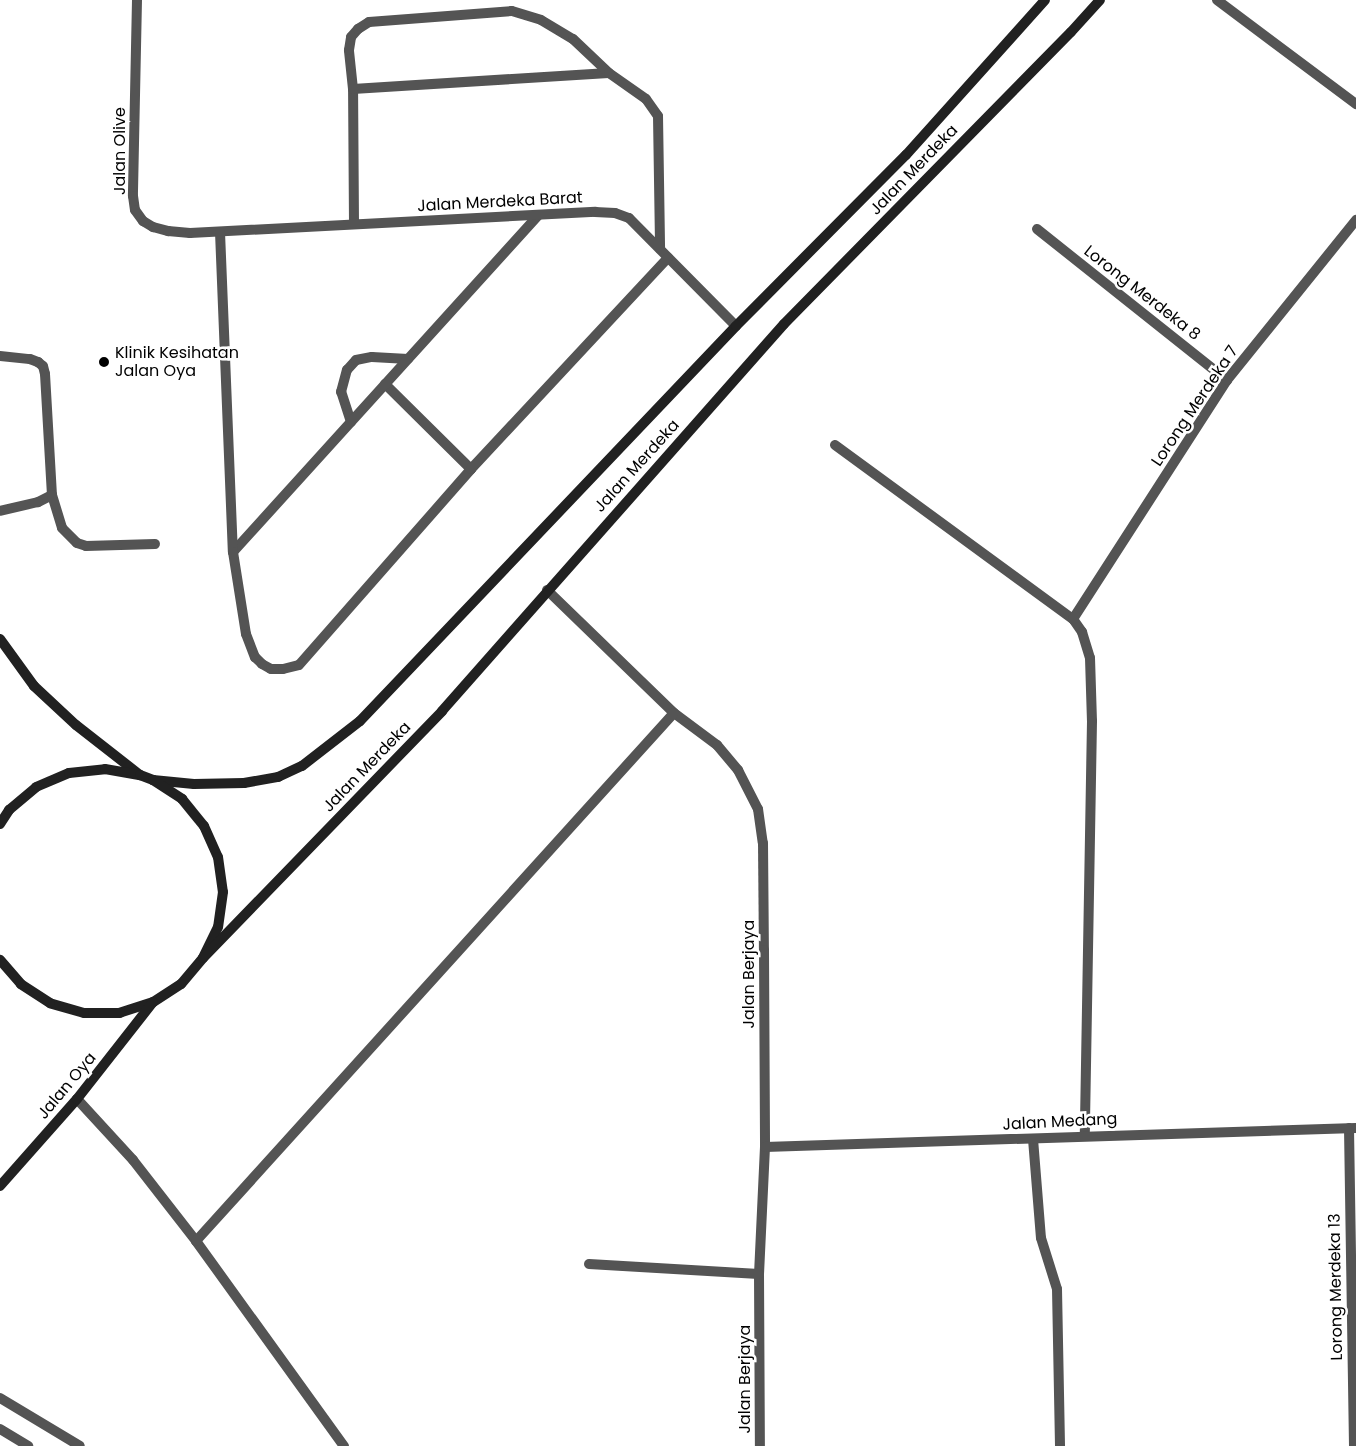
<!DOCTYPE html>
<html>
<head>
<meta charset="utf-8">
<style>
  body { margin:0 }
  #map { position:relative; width:1356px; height:1446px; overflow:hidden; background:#fff; font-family:Poppins,sans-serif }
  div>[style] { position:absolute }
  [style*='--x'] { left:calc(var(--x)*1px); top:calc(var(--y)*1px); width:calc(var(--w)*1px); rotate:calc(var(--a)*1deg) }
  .lane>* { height:10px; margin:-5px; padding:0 5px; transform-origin:5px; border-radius:5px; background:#545454 }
  .street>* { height:10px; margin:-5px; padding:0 5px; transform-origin:5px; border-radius:5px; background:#545454 }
  .secondary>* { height:10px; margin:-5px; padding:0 5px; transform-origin:5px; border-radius:5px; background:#212121 }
  .dots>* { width:14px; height:14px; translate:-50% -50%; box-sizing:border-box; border:2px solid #fff; border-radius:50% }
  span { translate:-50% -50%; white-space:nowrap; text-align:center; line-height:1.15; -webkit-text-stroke:5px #fff; paint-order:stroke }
  .street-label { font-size:16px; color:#000 }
  .poi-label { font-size:16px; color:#000 }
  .left { translate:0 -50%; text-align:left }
</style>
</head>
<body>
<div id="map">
  <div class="lane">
    <i style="--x:353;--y:89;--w:256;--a:-3.6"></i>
    <i style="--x:354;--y:224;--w:135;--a:-90.4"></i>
    <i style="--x:353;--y:89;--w:39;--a:-96"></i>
    <i style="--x:349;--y:50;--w:13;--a:-81"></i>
    <i style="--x:351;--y:37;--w:11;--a:-49"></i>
    <i style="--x:358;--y:29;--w:13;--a:-32"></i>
    <i style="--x:369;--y:22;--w:143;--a:-4.4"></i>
    <i style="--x:512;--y:11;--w:30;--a:17"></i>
    <i style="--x:541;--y:20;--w:37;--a:31"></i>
    <i style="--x:573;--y:39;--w:50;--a:43.4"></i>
    <i style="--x:609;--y:73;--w:45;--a:35.1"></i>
    <i style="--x:646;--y:99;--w:21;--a:55"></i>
    <i style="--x:658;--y:116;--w:133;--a:89.1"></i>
    <i style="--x:0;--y:356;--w:30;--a:6"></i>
    <i style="--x:30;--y:359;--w:9;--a:21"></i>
    <i style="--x:38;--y:362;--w:6;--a:39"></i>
    <i style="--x:43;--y:366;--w:8;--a:76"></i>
    <i style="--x:45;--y:374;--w:121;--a:86.7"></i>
    <i style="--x:52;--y:495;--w:16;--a:153"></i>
    <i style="--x:38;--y:502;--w:39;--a:167"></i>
    <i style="--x:385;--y:384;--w:121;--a:44.7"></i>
    <i style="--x:351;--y:422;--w:32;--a:-108"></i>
    <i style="--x:341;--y:392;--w:23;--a:-75"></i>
    <i style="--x:347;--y:370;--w:13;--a:-48"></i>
    <i style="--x:356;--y:360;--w:16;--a:-11"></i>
    <i style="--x:372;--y:357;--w:36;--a:3"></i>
    <i style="--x:52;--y:495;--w:34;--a:73"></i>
    <i style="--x:62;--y:528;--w:21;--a:45"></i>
    <i style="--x:77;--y:543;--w:9;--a:18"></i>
    <i style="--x:86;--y:546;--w:69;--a:-1.7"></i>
    <i style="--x:233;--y:552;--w:455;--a:-47.8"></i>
    <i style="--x:0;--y:1398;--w:93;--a:31"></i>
    <i style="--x:0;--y:1429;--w:33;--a:31"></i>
  </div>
  <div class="street">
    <i style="--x:137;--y:0;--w:196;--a:91.2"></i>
    <i style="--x:133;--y:196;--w:14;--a:82"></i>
    <i style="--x:135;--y:210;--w:14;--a:54"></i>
    <i style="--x:143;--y:221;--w:12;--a:31"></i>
    <i style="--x:153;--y:227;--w:16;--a:15"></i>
    <i style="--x:168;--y:231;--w:22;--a:5"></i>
    <i style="--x:190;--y:233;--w:406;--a:-3"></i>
    <i style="--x:595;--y:212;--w:20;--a:3"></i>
    <i style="--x:615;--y:213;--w:15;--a:20"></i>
    <i style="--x:629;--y:218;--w:152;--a:45.3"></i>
    <i style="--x:1217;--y:0;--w:174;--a:36.8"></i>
    <i style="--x:1037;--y:229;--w:243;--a:38.5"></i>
    <i style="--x:220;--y:232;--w:320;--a:87.7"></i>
    <i style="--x:233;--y:552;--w:83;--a:81"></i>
    <i style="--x:246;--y:634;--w:25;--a:69"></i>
    <i style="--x:255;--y:657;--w:10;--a:45"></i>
    <i style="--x:262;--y:664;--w:10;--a:29"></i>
    <i style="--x:271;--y:669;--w:12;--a:0"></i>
    <i style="--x:283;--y:669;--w:16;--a:-14"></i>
    <i style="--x:299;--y:665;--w:261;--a:-48.7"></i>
    <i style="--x:471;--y:469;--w:289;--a:-47"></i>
    <i style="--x:835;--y:445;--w:295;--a:36.2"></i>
    <i style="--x:1073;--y:619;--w:16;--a:55"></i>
    <i style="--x:1082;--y:632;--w:27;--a:73"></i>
    <i style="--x:1090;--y:658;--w:63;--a:88.2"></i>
    <i style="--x:1092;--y:721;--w:414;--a:91"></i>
    <i style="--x:547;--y:590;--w:177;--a:44.1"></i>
    <i style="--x:674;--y:713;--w:54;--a:36.7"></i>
    <i style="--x:717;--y:745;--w:33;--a:50"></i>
    <i style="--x:738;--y:770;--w:44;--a:62.9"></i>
    <i style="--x:758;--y:809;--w:34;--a:82"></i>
    <i style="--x:763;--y:843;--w:107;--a:89.5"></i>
    <i style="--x:764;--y:950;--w:197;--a:89.7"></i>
    <i style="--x:765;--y:1147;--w:127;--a:92.7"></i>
    <i style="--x:759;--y:1274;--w:172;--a:89.7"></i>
    <i style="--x:1073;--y:619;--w:284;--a:-57.2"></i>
    <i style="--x:1227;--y:380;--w:206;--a:-51.1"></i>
    <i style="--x:77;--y:1099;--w:83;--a:47.4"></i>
    <i style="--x:133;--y:1160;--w:103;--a:52.1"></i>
    <i style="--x:196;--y:1241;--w:253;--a:54.2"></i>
    <i style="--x:1349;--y:1128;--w:318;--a:89.1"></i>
    <i style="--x:1033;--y:1139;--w:99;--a:85.4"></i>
    <i style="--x:1041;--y:1238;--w:53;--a:72.6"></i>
    <i style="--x:1057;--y:1289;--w:157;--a:88.9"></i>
    <i style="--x:765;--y:1147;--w:591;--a:-1.84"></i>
    <i style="--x:196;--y:1241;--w:712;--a:-47.85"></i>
    <i style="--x:589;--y:1264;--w:170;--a:3.4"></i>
  </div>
  <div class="secondary">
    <i style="--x:0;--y:639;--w:58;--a:54.1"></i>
    <i style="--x:34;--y:686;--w:57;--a:42.9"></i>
    <i style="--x:76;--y:725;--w:81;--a:38"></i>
    <i style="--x:153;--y:780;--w:41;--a:5.6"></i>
    <i style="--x:194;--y:784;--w:50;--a:-1.1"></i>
    <i style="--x:244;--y:783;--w:35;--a:-10"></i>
    <i style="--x:278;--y:777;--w:26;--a:-25"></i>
    <i style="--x:302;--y:766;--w:73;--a:-37.8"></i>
    <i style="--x:360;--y:721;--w:545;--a:-46.41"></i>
    <i style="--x:736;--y:326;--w:241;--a:-45.2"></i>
    <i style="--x:906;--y:155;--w:208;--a:-48.1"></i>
    <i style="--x:0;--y:824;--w:17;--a:-57"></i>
    <i style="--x:9;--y:810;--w:35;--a:-40"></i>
    <i style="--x:36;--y:787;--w:36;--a:-23"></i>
    <i style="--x:69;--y:773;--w:36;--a:-6"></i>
    <i style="--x:105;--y:769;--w:36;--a:10"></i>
    <i style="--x:140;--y:775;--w:14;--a:21"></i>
    <i style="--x:153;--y:780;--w:35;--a:33"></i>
    <i style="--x:182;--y:799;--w:35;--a:51"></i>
    <i style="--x:204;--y:826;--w:34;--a:66"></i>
    <i style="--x:218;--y:857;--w:35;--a:82"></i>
    <i style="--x:223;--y:892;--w:35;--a:98"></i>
    <i style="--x:218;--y:927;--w:34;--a:116"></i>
    <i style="--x:203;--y:958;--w:34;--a:130"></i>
    <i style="--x:181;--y:984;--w:33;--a:147"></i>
    <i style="--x:153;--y:1002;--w:35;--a:162"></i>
    <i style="--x:120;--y:1013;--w:36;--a:180"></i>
    <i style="--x:84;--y:1013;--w:35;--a:-164"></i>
    <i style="--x:50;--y:1003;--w:35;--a:-147"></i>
    <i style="--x:21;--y:984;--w:32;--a:-131"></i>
    <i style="--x:203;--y:958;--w:344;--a:-45.9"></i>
    <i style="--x:442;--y:711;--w:516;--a:-48.53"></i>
    <i style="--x:784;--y:324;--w:409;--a:-45.5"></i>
    <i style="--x:1071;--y:32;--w:43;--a:-47.8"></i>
    <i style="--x:0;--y:1186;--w:116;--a:-48.5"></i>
    <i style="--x:77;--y:1099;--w:123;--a:-51.9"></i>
  </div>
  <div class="dots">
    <i style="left:104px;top:362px;background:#000"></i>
  </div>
  <div class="street-label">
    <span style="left:120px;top:151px;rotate:-90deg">Jalan Olive</span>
    <span style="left:914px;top:170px;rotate:-46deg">Jalan Merdeka</span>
    <span style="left:500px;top:202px;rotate:-3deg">Jalan Merdeka Barat</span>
    <span style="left:1142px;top:293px;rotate:38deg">Lorong Merdeka 8</span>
    <span style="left:1195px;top:406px;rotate:-56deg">Lorong Merdeka 7</span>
    <span style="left:637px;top:466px;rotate:-48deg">Jalan Merdeka</span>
    <span style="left:367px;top:767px;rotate:-46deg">Jalan Merdeka</span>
    <span style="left:749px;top:974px;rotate:-90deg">Jalan Berjaya</span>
    <span style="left:67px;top:1086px;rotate:-50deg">Jalan Oya</span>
    <span style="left:1060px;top:1122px;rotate:-3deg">Jalan Medang</span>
    <span style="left:1336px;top:1287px;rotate:-91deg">Lorong Merdeka 13</span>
    <span style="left:745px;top:1379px;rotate:-90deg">Jalan Berjaya</span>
  </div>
  <div class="poi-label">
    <span class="left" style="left:115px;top:362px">Klinik Kesihatan<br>Jalan Oya</span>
  </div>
</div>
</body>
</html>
